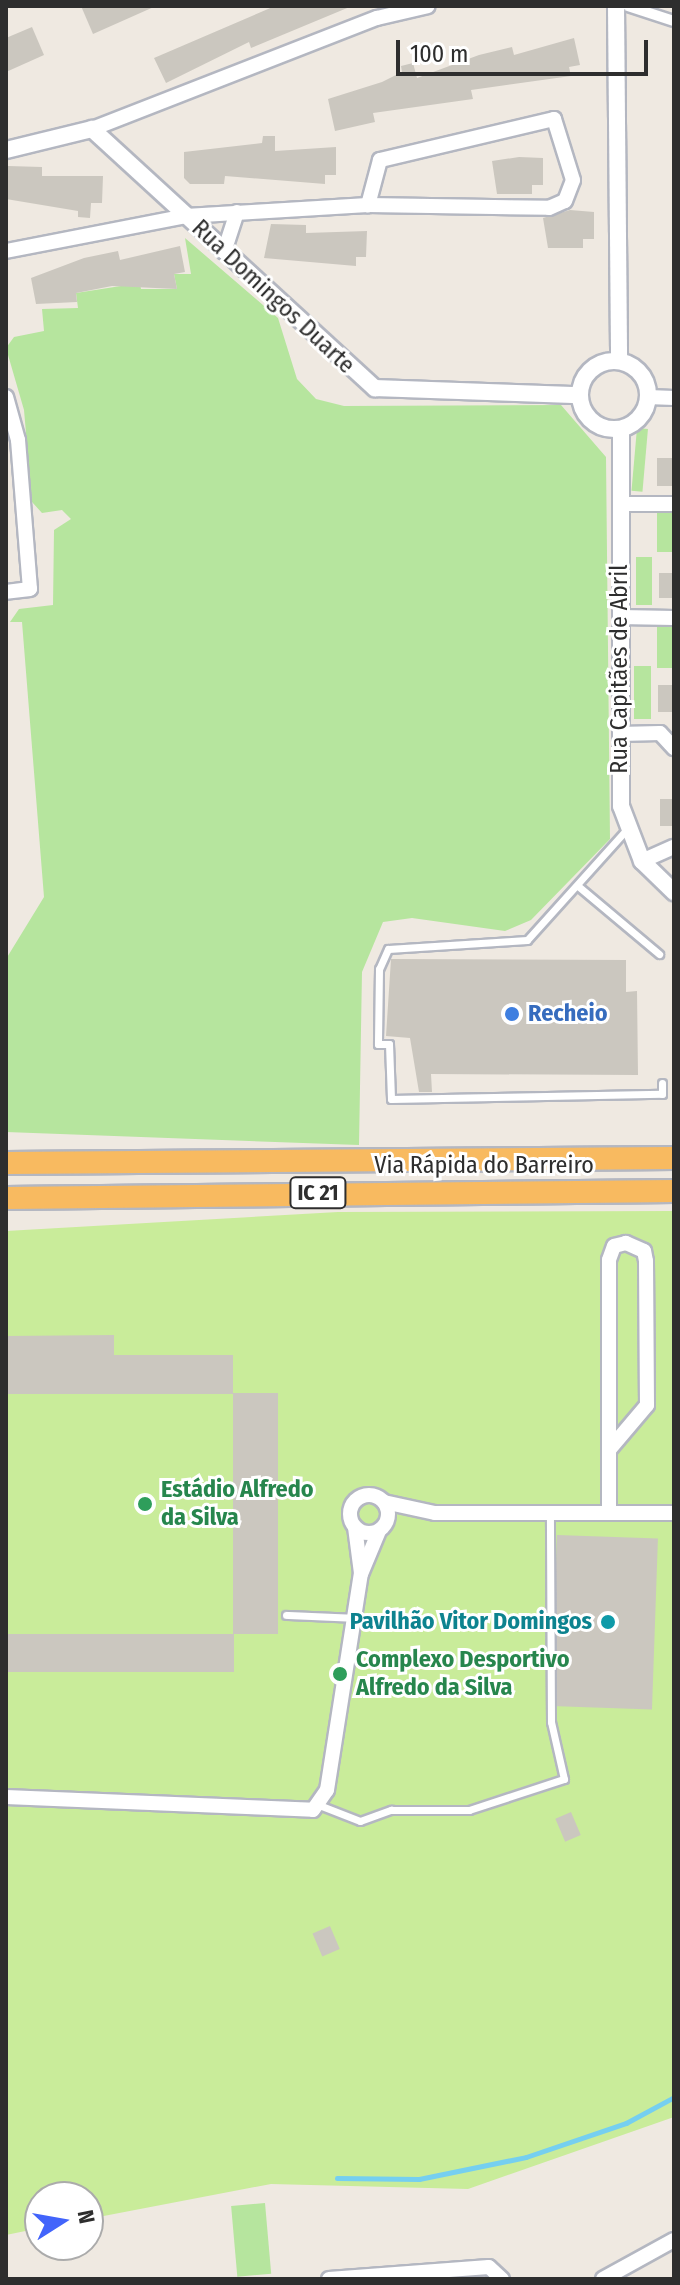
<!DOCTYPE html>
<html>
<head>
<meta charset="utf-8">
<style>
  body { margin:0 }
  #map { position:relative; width:680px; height:2285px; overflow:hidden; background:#efe9e1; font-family:"Fira Sans Condensed",sans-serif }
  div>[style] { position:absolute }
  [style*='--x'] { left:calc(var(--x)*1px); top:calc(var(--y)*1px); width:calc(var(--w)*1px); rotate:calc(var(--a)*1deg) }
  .green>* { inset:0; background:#b6e59e; transform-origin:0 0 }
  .pitch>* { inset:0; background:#c9ec9a }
  .stream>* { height:5px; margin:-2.5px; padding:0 2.5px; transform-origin:2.5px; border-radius:2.5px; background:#75cff0 }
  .building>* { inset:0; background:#cbc7bf; transform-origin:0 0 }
  .roads { filter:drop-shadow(2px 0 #b4b7c1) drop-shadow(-2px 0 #b4b7c1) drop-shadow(0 2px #b4b7c1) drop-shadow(0 -2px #b4b7c1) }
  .service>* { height:7px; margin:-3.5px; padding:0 3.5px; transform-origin:3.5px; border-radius:3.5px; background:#fff }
  .pedestrian>* { height:10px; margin:-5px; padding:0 5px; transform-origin:5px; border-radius:5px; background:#fff }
  .minor>* { height:14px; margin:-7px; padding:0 7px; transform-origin:7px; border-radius:7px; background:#fff }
  .minor>.ring { margin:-7px; padding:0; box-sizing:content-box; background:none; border:14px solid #fff; border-radius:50% }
  .tertiary>* { height:16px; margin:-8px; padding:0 8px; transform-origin:8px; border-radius:8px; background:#fff }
  .tertiary>.ring { margin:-8px; padding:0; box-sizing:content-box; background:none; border:16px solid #fff; border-radius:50% }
  .trunk>* { height:22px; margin:-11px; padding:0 11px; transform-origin:11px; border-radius:11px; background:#f8ba60 }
  .dots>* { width:22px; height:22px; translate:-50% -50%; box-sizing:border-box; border:4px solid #fff; border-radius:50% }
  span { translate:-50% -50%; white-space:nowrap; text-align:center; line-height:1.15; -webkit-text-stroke:6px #fff; paint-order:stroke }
  .shield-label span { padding:2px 6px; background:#fff; border:2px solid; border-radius:6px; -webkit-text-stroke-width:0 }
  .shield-label { font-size:22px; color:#2e2e2e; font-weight:700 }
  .street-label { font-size:24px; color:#2e2e2e }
  .shop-label { font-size:24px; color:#366cbe; font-weight:700 }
  .left { translate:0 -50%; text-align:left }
  .leisure-label { font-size:24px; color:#27864d; font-weight:700 }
  .culture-label { font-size:24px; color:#0d838f; font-weight:700 }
  .right { translate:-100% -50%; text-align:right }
  .frame { position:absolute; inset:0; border:8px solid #2e2e2e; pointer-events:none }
  .north { position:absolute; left:24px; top:2181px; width:80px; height:80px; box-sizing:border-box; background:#fff; border:2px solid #ababab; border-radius:50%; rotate:79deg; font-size:22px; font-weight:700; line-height:32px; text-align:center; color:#2e2e2e }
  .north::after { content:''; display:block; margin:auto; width:28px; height:36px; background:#4264fb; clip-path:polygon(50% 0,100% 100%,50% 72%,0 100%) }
  .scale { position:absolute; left:396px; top:40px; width:252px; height:36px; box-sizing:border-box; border:4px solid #2e2e2e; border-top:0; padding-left:10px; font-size:24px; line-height:28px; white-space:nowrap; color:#2e2e2e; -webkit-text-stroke:6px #fff; paint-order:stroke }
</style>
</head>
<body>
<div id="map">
  <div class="green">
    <i style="clip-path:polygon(185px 238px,278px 318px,297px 379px,316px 399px,344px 406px,561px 405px,606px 457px,610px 839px,531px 920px,505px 931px,412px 918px,383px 922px,362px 972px,359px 1145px,6px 1132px,6px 959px,44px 897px,22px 622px,10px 622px,19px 609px,53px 605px,54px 530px,71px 519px,62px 510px,42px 513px,32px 502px,24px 410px,6px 348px,14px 337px,44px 331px,42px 309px,78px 308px,76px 293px,140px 283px,141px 289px,177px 289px,174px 274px,191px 274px)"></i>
    <i style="left:637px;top:428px;width:11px;height:63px;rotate:5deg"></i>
    <i style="left:657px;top:510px;width:17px;height:42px"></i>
    <i style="left:636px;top:557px;width:16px;height:48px"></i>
    <i style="left:657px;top:626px;width:17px;height:42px"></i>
    <i style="left:634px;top:666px;width:17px;height:53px"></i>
    <i style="left:265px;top:2203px;width:71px;height:34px;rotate:85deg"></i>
  </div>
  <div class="pitch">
    <i style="clip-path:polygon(674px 1211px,674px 2117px,468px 2189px,271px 2184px,88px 2219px,88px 2197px,40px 2197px,40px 2228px,6px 2235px,6px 1231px,338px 1212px)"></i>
  </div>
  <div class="stream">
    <i style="--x:337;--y:2178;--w:82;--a:0.7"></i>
    <i style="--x:419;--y:2179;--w:109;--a:-11.6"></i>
    <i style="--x:526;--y:2157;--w:106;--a:-18.8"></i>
    <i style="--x:626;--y:2123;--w:55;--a:-28.4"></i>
  </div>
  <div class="building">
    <i style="clip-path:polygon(81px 6px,156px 6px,93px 34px)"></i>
    <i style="clip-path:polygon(275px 6px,352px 6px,251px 48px,249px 42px,166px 83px,154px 58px)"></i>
    <i style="clip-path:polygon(32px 27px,44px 55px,6px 72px,6px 38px)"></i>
    <i style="clip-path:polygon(574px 38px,580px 65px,569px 67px,571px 76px,471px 90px,473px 99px,373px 113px,375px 122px,335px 131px,328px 99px,382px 82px,402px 72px,401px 66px,413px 63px,417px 78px,479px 55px,512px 47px,514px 55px)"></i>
    <i style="clip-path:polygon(263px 136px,275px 136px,275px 151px,336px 147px,336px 175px,325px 175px,325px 184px,225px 176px,224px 184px,190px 184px,184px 178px,184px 152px,262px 143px)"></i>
    <i style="clip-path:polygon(519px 157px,543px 158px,543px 185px,532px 185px,532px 194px,497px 194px,492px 161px)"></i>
    <i style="clip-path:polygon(8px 166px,42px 167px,42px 176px,103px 176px,102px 203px,91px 203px,90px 218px,78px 217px,78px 211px,6px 199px)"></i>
    <i style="clip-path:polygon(570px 210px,594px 212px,594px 239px,583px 239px,583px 248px,548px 248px,543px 218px)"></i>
    <i style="clip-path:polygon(271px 224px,306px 225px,306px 233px,367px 231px,366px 257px,356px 257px,356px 266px,264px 258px)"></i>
    <i style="clip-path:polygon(180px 246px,185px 272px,174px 274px,177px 289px,112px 286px,76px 293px,77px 302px,36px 304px,31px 278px,84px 258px,118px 251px,120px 260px)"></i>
    <i style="left:674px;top:458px;width:28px;height:17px;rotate:90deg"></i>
    <i style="left:659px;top:573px;width:15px;height:25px"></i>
    <i style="left:674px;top:685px;width:27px;height:16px;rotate:90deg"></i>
    <i style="left:660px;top:799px;width:14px;height:27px"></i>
    <i style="clip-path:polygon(391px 959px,626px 960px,626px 992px,637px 991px,638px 1075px,431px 1074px,432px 1092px,419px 1092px,410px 1038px,386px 1036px)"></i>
    <i style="clip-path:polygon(114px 1335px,114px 1355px,233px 1355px,233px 1394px,6px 1394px,6px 1336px)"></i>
    <i style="left:278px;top:1393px;width:241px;height:45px;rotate:90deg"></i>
    <i style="left:557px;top:1535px;width:101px;height:171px;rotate:2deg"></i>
    <i style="left:234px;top:1634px;width:38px;height:228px;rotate:90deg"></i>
    <i style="left:571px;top:1812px;width:25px;height:17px;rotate:67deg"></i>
    <i style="left:330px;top:1926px;width:25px;height:19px;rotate:67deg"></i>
  </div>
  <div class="roads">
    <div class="service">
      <i style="--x:627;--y:829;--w:149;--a:132"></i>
      <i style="--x:527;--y:940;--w:139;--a:176.3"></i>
      <i style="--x:388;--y:949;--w:22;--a:114"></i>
      <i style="--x:379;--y:969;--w:75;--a:90.8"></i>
      <i style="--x:378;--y:1044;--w:11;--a:0"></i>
      <i style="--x:389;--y:1044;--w:55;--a:87.9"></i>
      <i style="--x:391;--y:1099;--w:271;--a:-1.1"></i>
      <i style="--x:662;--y:1094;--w:11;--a:-90"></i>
      <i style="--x:578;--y:886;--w:106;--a:40"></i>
      <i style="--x:286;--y:1615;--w:68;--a:2.5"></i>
      <i style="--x:319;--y:1805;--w:44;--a:21.3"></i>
      <i style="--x:360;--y:1821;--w:33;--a:-20"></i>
      <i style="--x:391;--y:1810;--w:78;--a:0"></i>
      <i style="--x:469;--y:1810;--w:100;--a:-18.1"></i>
      <i style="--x:564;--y:1779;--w:58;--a:-102.8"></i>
      <i style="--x:551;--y:1722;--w:209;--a:-90.3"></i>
    </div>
    <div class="pedestrian">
      <i style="--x:628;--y:6;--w:48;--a:18.1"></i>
    </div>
    <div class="minor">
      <i style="--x:92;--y:129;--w:306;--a:-21.3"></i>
      <i style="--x:377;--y:18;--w:52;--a:-13.2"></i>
      <i style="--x:6;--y:251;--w:183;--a:-11"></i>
      <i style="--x:186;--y:216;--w:182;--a:-3.5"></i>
      <i style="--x:368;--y:205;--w:181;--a:0.9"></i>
      <i style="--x:549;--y:208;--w:17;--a:-24"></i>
      <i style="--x:565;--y:201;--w:22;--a:-69"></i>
      <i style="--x:573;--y:180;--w:64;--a:-107.3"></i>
      <i style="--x:554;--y:119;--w:179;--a:166.7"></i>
      <i style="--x:380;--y:160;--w:47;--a:104.9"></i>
      <i style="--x:224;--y:252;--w:42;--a:-72"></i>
      <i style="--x:6;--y:397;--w:45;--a:74.4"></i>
      <i style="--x:18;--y:440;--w:149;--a:85.4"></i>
      <i style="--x:30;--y:589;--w:24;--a:173"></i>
      <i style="--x:648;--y:397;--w:26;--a:2"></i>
      <i style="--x:620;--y:504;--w:54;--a:0"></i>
      <i style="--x:620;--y:617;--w:54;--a:1.1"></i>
      <i style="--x:620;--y:734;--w:40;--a:-1.4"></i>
      <i style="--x:660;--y:733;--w:21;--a:47"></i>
      <i style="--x:642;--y:861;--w:35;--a:-24"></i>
      <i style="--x:609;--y:1450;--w:59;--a:-49.8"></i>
      <i style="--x:647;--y:1405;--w:144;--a:-90.4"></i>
      <i style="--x:646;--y:1261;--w:10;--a:-101"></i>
      <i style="--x:644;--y:1251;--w:20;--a:-156"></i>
      <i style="--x:626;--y:1243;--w:12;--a:166"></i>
      <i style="--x:614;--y:1246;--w:15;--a:110"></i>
      <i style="--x:609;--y:1260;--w:253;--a:90"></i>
      <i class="ring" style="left:350px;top:1495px;width:24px;height:24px"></i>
      <i style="--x:384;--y:1502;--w:52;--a:12.2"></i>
      <i style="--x:435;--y:1513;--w:239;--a:0"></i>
      <i style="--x:355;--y:1527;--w:46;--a:82.6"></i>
      <i style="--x:6;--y:1797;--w:307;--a:2.4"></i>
      <i style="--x:313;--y:1810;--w:24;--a:-55"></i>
      <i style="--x:327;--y:1790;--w:219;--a:-81.1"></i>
      <i style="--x:361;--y:1574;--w:47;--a:-67.3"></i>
      <i style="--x:329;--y:2279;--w:160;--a:-4.3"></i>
      <i style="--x:489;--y:2267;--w:18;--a:43"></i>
      <i style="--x:603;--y:2279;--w:81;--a:-28.8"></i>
    </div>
    <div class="tertiary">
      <i style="--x:616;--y:6;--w:355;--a:89.5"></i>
      <i style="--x:6;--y:150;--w:89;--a:-13.7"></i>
      <i style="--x:92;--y:129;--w:384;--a:42.5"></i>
      <i style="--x:375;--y:388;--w:204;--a:2"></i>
      <i class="ring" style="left:580px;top:361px;width:52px;height:52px"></i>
      <i style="--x:621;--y:429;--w:377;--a:90"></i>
      <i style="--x:621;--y:806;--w:59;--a:69.1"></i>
      <i style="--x:642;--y:861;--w:45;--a:44.1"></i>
    </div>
    <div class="trunk">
      <i style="--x:6;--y:1163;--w:668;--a:-0.43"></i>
      <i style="--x:6;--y:1198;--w:668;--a:-0.6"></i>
    </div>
  </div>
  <div class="dots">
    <i style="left:512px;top:1014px;background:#3f7fe0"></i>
    <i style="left:145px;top:1504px;background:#2e9e5b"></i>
    <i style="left:608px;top:1622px;background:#0f9aa8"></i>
    <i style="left:340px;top:1674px;background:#2e9e5b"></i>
  </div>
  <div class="shield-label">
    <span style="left:318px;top:1193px">IC 21</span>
  </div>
  <div class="street-label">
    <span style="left:273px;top:297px;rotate:43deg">Rua Domingos Duarte</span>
    <span style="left:620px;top:669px;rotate:-90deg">Rua Capitães de Abril</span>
    <span style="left:484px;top:1166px">Via Rápida do Barreiro</span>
  </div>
  <div class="shop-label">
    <span class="left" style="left:528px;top:1014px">Recheio</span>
  </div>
  <div class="leisure-label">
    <span class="left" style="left:161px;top:1504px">Estádio Alfredo<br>da Silva</span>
    <span class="left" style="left:356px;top:1674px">Complexo Desportivo<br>Alfredo da Silva</span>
  </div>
  <div class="culture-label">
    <span class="right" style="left:592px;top:1622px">Pavilhão Vitor Domingos</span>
  </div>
  <div class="frame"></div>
  <div class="north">N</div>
  <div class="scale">100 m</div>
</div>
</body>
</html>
